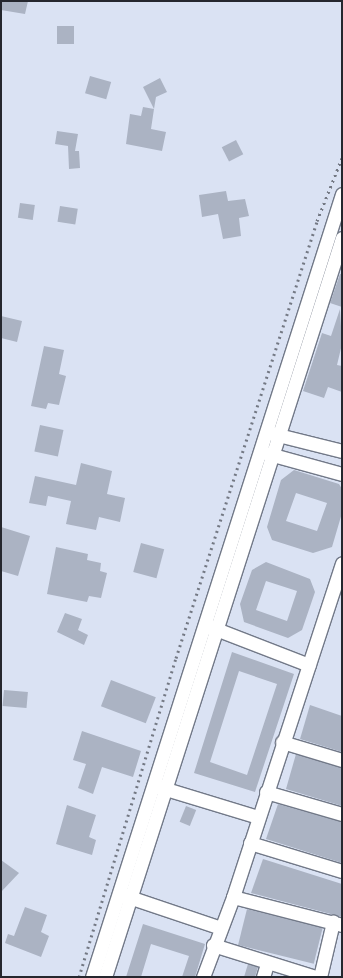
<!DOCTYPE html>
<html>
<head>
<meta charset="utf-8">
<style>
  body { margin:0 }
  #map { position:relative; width:343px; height:978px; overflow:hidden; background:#dae2f3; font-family:"IBM Plex Serif",serif }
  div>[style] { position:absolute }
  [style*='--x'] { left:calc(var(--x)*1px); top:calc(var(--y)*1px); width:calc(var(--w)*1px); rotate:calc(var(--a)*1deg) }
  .building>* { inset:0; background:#abb3c3; transform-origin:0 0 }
  .roads { filter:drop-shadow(1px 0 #727988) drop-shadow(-1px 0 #727988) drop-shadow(0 1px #727988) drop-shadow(0 -1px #727988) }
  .minor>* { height:13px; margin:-6.5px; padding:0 6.5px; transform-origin:6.5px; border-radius:6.5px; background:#fff }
  .rail>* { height:3px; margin-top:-1.5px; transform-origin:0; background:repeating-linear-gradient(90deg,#737883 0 2px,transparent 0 6px) }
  span { translate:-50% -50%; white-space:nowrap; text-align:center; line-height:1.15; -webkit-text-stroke:3px #dae2f3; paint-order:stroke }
  .frame { position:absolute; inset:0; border:2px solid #25272e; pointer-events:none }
</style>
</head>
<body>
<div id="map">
  <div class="building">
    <i style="clip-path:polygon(1px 1px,28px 1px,25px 14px,1px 10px)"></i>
    <i style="left:74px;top:26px;width:18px;height:17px;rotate:90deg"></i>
    <i style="left:90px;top:76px;width:22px;height:18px;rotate:16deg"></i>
    <i style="clip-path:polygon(160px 78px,167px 92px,156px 97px,154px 109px,143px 87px)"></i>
    <i style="clip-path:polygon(143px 107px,154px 109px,151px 129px,166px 132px,162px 151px,126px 144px,130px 114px,141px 116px)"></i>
    <i style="clip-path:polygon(57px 131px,78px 134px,75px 151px,79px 151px,80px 168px,69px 169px,68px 146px,55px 144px)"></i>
    <i style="left:236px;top:140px;width:16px;height:16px;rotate:63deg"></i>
    <i style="clip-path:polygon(226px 191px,228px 201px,245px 199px,249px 216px,239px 218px,241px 236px,223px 239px,218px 214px,202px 217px,199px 195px)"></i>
    <i style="left:20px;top:203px;width:15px;height:15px;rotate:8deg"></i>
    <i style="left:60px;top:206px;width:18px;height:16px;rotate:9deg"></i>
    <i style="clip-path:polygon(340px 274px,342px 274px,342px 307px,330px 303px)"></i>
    <i style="clip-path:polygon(340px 309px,342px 344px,337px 365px,342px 366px,342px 392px,328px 387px,324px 398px,303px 391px,322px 333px,331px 336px)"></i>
    <i style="clip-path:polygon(1px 316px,22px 321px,17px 342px,1px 338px)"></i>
    <i style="clip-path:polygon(44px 346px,64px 350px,59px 374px,66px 376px,59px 405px,48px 403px,46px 409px,31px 406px)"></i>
    <i style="left:40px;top:425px;width:24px;height:27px;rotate:12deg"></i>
    <i style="clip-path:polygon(81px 463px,112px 471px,107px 494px,125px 498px,120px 522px,99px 517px,96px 530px,66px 524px,71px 501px,48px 496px,46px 506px,29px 503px,35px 476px,76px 485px)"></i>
    <i style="clip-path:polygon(evenodd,294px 470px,339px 484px,342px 489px,342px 513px,332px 547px,313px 553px,272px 540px,267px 527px,281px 480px,294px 470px,296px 493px,327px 503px,317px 531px,286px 521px,296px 493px)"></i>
    <i style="clip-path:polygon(1px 527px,30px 536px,18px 576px,1px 571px)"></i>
    <i style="left:141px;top:543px;width:24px;height:30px;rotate:15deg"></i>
    <i style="clip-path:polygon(56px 547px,88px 554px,87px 560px,101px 563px,100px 571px,107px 573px,101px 598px,89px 596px,87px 602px,47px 594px)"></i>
    <i style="clip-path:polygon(evenodd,266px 562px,310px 579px,315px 592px,302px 630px,288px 638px,244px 622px,240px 604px,252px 570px,266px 562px,266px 581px,297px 591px,287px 621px,256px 610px,266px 581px)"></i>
    <i style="clip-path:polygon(65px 613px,82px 619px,78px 630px,88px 635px,84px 645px,57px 632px)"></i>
    <i style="clip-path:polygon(evenodd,232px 652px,294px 674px,255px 792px,194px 773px,232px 652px,239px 671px,277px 684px,247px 775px,210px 762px,239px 671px)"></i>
    <i style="left:111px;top:680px;width:48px;height:28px;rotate:21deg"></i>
    <i style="left:4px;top:690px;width:24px;height:16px;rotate:5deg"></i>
    <i style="clip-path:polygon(310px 705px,342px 716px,342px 752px,300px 739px)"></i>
    <i style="clip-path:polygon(82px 731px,141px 751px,133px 777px,102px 767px,93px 794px,78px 788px,86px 764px,73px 760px)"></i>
    <i style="clip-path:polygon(296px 754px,342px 768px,342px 806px,286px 789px)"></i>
    <i style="clip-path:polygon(278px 804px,342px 822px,342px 863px,266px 839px)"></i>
    <i style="clip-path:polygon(67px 805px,96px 815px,89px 837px,96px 840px,92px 855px,56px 844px)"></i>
    <i style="left:186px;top:806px;width:11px;height:17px;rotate:22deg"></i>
    <i style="clip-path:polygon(263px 859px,342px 884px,342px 917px,251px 893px)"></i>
    <i style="clip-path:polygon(1px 860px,19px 873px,1px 892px)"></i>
    <i style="clip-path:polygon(25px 907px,47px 915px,41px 932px,49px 936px,41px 957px,5px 943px,8px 934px,14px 936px)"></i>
    <i style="left:247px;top:909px;width:78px;height:37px;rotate:14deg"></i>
    <i style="clip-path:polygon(143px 924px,205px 944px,195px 977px,182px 977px,189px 956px,151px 944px,141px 977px,126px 977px)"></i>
    <i style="clip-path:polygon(248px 964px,258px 967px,255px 977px,244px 977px)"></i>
  </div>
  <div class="roads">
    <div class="minor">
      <i style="--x:270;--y:433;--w:74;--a:14"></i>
      <i style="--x:262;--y:452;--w:83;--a:15.4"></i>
      <i style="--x:208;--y:626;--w:108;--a:21.1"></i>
      <i style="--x:282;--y:742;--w:63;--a:16.7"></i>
      <i style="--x:156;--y:786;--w:107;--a:16.9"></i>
      <i style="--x:266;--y:792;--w:79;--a:16.1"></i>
      <i style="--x:250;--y:843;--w:96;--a:16.9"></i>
      <i style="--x:123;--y:895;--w:103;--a:18.6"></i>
      <i style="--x:233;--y:897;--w:113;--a:14.4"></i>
      <i style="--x:213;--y:945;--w:108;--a:17.3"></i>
      <i style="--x:92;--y:977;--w:822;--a:-72.29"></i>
      <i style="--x:105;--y:977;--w:776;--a:-72.22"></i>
      <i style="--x:203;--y:977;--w:85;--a:-69.4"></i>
      <i style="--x:233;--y:897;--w:351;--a:-71.9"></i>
      <i style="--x:263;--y:977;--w:14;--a:-73"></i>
      <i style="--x:320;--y:977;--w:57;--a:-76.7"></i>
    </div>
  </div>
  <div class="rail">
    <i style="--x:79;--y:977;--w:333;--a:-73.1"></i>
    <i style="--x:176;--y:658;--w:459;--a:-72.1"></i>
    <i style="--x:317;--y:221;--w:68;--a:-68.4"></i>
  </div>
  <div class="frame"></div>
</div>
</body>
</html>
